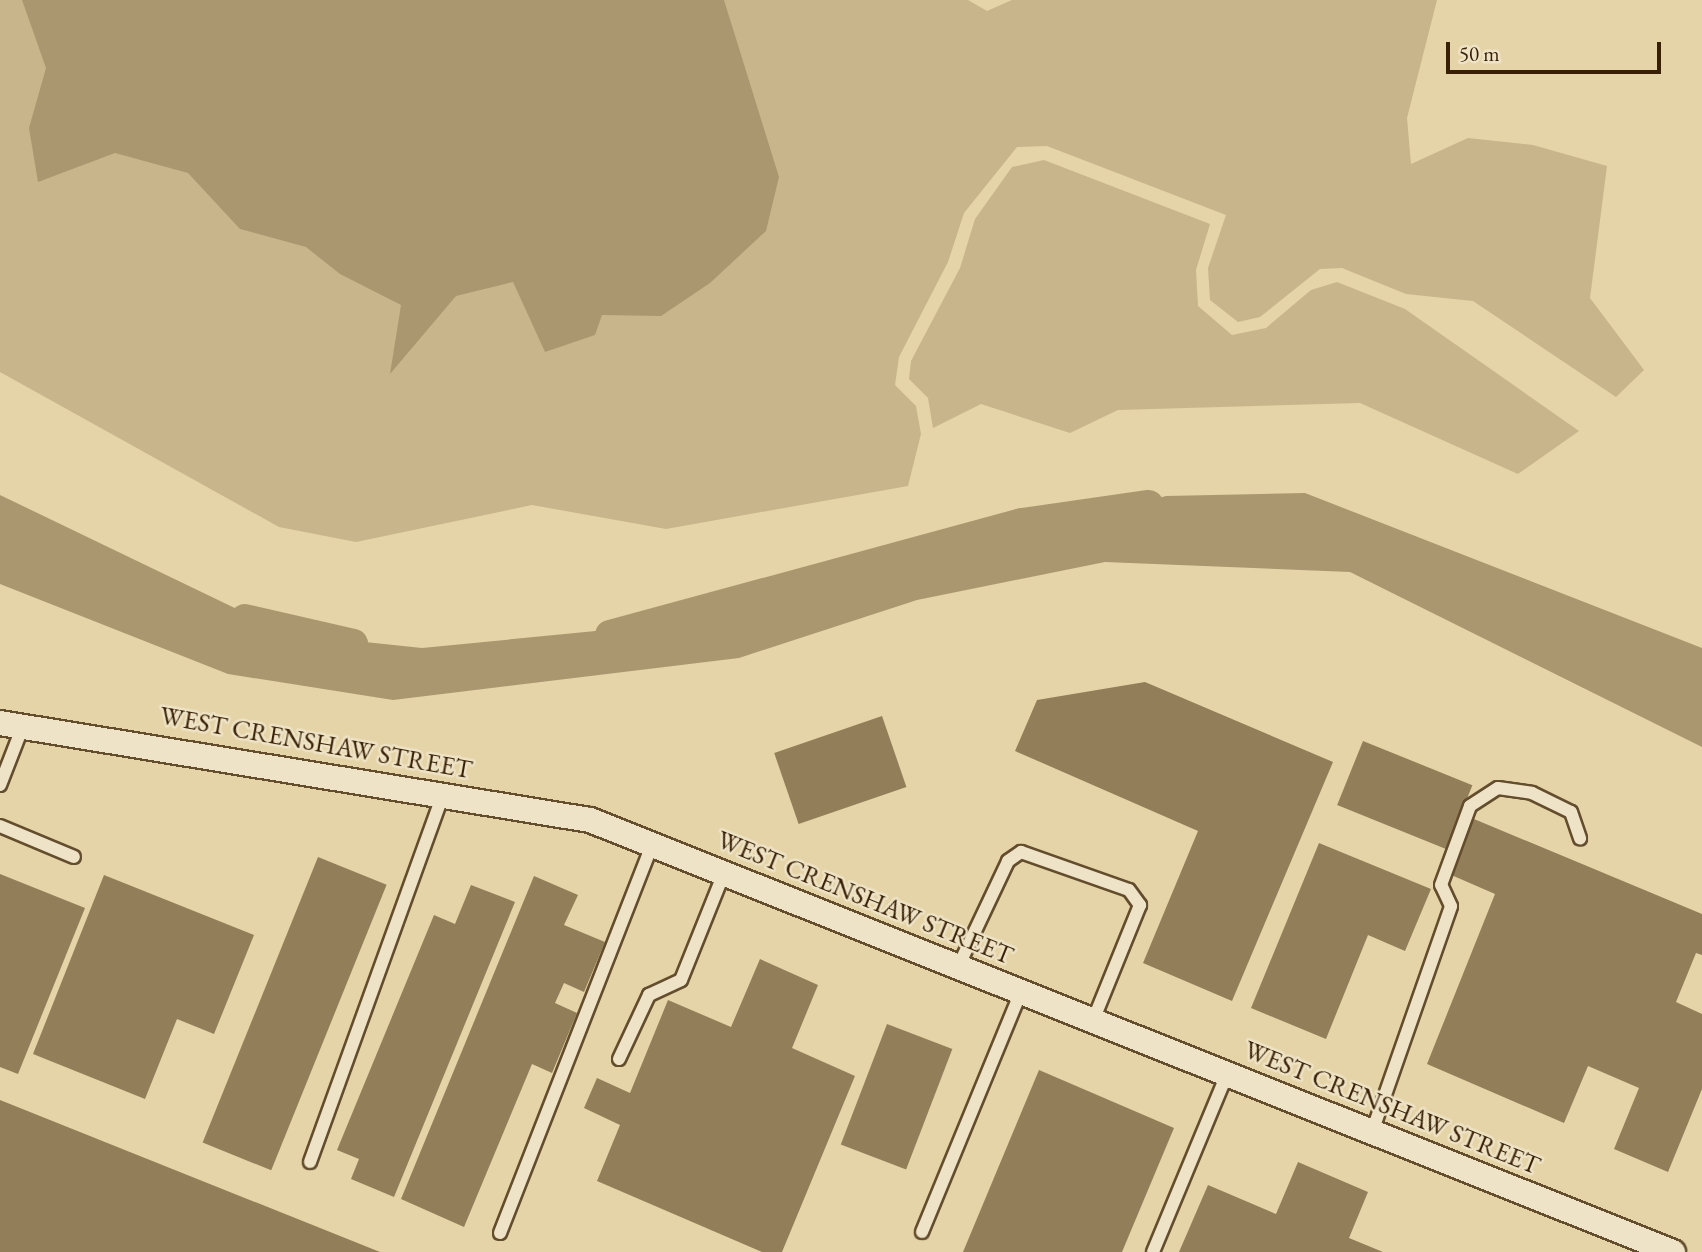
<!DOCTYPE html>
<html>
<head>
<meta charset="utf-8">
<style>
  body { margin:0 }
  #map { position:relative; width:1702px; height:1252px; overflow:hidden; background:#e5d4a7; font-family:"EB Garamond",serif }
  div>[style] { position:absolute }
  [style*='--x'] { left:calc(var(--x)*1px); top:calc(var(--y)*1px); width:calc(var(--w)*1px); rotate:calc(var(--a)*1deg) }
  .green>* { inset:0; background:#c8b58b }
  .water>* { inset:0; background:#aa9770 }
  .canal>* { height:30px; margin:-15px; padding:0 15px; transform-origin:15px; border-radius:15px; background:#aa9770 }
  .building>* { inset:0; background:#927e59; transform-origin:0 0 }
  .roads { filter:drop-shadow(2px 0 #634d2d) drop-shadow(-2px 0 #634d2d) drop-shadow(0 2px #634d2d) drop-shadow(0 -2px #634d2d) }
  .service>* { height:12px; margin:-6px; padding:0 6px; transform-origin:6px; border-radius:6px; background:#eee3c6 }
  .minor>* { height:24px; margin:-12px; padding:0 12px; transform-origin:12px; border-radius:12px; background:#eee3c6 }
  span { translate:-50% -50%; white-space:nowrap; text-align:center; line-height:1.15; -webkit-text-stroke:5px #eee3c6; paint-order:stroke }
  .street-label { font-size:26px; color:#382004 }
  .scale { position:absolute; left:1446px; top:42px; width:215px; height:32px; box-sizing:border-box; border:4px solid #382004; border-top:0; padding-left:9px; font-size:21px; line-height:24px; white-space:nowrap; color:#382004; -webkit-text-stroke:5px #eee3c6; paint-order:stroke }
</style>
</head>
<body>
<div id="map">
  <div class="green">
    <i style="clip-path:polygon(0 0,968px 0,987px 11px,1012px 0,1437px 0,1407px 118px,1411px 164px,1468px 138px,1533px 145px,1607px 166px,1590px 298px,1644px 370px,1616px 397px,1473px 301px,1406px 294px,1342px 268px,1320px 269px,1260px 317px,1238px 322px,1210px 300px,1208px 268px,1226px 215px,1047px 146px,1017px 147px,964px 213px,948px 262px,899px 357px,895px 385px,916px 406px,921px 434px,908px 486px,666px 529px,532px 505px,356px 542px,279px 527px,0 372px)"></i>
    <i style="clip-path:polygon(1044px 160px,1210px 224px,1196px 270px,1198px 306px,1232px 335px,1266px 328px,1311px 290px,1337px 282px,1405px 309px,1579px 431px,1518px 474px,1360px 403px,1118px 410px,1070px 433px,981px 404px,933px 428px,928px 398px,909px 379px,911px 361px,960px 268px,975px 219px,1012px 167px)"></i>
  </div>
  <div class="water">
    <i style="clip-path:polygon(22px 0,724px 0,779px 177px,766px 231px,710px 283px,661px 316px,602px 315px,595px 335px,545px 352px,513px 282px,456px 296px,390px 374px,401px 305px,340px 274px,306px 247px,240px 229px,188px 173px,115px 153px,38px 182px,29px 128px,46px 68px)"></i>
    <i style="clip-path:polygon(1305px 493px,1702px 648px,1702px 747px,1350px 572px,1105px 562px,917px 600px,739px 658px,393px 700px,228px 674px,0 584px,0 495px,289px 634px,422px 648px,688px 622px,1166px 496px)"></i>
  </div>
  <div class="canal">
    <i style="--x:245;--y:619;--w:111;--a:13"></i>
    <i style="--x:610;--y:635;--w:427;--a:-15.2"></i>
    <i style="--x:1022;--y:523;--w:128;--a:-8.1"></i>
  </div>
  <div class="building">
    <i style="clip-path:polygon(1145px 682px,1333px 762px,1232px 1001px,1143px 963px,1198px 831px,1015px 751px,1037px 700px)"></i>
    <i style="left:882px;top:716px;width:75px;height:114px;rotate:71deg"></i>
    <i style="left:1363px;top:741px;width:118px;height:69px;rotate:22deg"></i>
    <i style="clip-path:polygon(1474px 819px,1702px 914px,1702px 955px,1696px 953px,1676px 1002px,1702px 1014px,1702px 1089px,1668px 1172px,1614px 1149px,1639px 1088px,1588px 1066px,1564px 1123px,1427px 1064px,1495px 894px,1449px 874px)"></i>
    <i style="clip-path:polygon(1319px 843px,1431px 889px,1405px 951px,1368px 935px,1326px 1039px,1251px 1008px)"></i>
    <i style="left:318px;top:857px;width:74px;height:308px;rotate:22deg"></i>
    <i style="clip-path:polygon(0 874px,85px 908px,18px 1074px,0 1067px)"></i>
    <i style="clip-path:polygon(104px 875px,254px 935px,214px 1034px,177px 1019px,145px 1099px,33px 1054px)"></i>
    <i style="clip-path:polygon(534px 876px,578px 895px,564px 925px,605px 942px,584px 992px,564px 983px,555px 1003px,577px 1013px,552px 1073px,532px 1064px,464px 1227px,401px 1199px)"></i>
    <i style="clip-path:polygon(471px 885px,515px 902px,394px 1197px,351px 1179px,359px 1159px,337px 1150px,434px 915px,455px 924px)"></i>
    <i style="clip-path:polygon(760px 959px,818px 985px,792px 1048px,855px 1076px,782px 1252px,762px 1252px,597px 1181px,620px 1125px,584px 1108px,597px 1078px,630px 1093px,668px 1000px,731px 1027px)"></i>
    <i style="left:887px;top:1024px;width:70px;height:129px;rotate:21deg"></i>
    <i style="clip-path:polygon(1039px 1070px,1174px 1128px,1122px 1252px,963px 1252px)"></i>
    <i style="clip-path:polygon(0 1100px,380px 1252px,0 1252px)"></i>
    <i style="clip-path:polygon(1298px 1162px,1368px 1192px,1349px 1238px,1383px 1252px,1179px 1252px,1208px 1185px,1276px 1214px)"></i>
  </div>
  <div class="roads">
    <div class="service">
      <i style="--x:0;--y:785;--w:63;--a:-68.7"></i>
      <i style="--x:0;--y:826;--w:80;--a:22.7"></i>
      <i style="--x:958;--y:967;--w:117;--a:-64.7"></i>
      <i style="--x:1008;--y:861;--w:16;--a:-35"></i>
      <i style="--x:1021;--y:852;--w:114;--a:19.4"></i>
      <i style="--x:1129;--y:890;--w:19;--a:54"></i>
      <i style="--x:1140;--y:905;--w:125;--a:112.1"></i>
      <i style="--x:619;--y:1059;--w:71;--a:-64.9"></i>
      <i style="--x:649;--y:995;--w:35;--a:-25"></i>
      <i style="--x:681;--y:980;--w:115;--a:-68.1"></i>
      <i style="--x:1372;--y:1132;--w:239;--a:-70.7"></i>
      <i style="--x:1451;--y:906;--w:23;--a:-115"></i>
      <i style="--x:1441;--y:885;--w:84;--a:-69.8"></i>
      <i style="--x:1470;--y:806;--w:33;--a:-33"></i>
      <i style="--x:1498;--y:788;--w:34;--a:8"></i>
      <i style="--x:1532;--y:793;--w:43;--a:26"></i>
      <i style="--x:1571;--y:812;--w:28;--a:71"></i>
      <i style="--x:310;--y:1162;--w:390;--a:-70.1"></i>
      <i style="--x:922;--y:1232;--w:260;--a:-67.6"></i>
      <i style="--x:500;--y:1233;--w:417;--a:-68.6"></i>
      <i style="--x:1153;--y:1252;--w:193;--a:-67.4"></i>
    </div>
    <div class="minor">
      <i style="--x:0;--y:723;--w:598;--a:9.34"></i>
      <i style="--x:590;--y:820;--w:1166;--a:21.75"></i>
    </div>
  </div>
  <div class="street-label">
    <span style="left:316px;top:743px;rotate:10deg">WEST CRENSHAW STREET</span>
    <span style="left:865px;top:898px;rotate:22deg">WEST CRENSHAW STREET</span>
    <span style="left:1392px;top:1108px;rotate:22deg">WEST CRENSHAW STREET</span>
  </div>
  <div class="scale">50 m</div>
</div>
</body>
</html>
